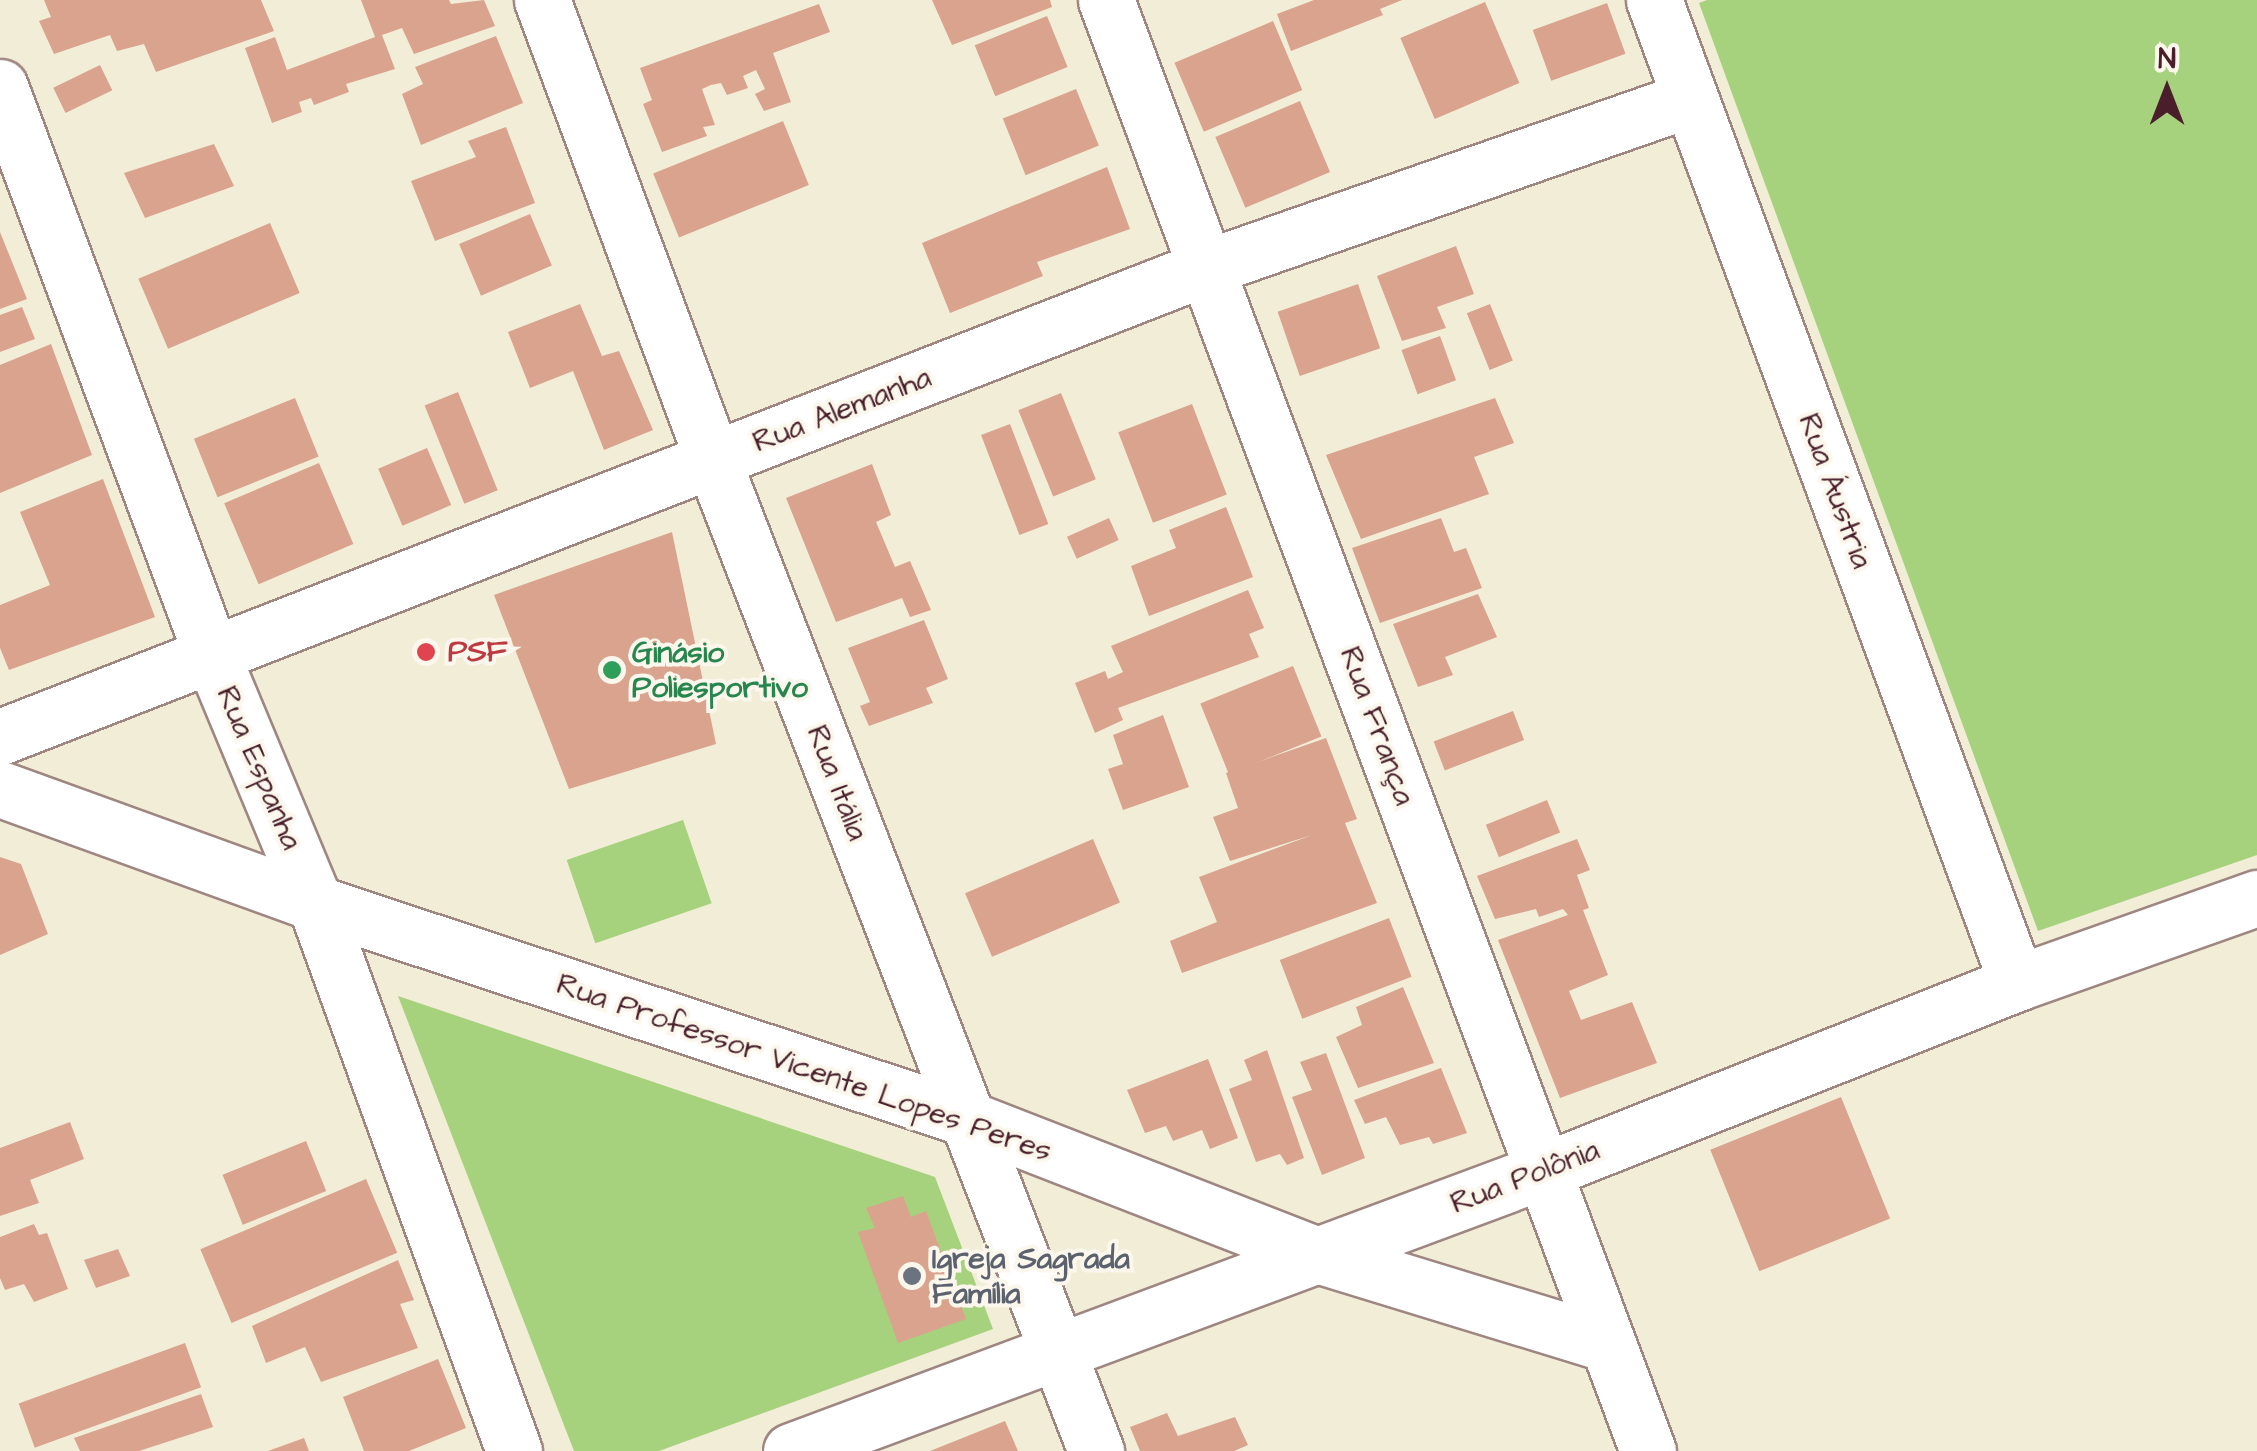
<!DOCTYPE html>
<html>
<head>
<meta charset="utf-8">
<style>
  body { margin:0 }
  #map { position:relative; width:2257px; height:1451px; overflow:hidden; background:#f2edd7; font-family:"Architects Daughter",sans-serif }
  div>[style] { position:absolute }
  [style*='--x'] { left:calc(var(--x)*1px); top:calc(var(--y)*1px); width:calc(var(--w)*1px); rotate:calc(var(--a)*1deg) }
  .green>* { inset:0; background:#a6d17d; transform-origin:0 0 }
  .building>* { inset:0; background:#daa38e; transform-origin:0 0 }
  .roads { filter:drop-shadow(2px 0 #9e8681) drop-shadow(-2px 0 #9e8681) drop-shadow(0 2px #9e8681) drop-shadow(0 -2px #9e8681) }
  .street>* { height:55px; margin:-27.5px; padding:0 27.5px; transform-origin:27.5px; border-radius:27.5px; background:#fff }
  .dots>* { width:28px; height:28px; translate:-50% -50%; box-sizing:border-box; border:5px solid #fbf7ec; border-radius:50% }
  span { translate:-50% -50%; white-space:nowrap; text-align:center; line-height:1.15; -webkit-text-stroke:8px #fbf7ec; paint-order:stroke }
  .street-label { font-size:30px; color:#4a1f2b }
  .health-label { font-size:30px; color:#be3a42; font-weight:700 }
  .left { translate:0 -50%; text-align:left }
  .leisure-label { font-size:30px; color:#27864d; font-weight:700 }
  .worship-label { font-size:30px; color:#5b616d; font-weight:700 }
  .north { position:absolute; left:2117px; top:40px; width:100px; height:100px; -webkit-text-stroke:8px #fbf7ec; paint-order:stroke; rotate:0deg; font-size:28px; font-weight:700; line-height:40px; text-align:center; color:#4a1f2b }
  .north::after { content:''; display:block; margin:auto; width:35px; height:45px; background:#4a1f2b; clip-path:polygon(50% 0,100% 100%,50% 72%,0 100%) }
</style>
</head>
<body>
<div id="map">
  <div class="green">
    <i style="clip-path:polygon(1707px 0,2257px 0,2257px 855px,2038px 931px,1699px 3px)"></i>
    <i style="left:683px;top:820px;width:88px;height:123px;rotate:71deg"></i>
    <i style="clip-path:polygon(398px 996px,935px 1177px,993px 1329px,659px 1451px,574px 1451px)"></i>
  </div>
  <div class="building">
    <i style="clip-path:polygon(44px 0,261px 0,274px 31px,156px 72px,144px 44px,117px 51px,110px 35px,54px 54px,39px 21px,51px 17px)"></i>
    <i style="clip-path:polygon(361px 0,449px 0,451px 4px,484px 0,495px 26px,414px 54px,402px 28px,382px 35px,395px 69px,346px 84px,349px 92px,314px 105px,311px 98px,299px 102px,302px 112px,272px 123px,245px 48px,275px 37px,287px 70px,375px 37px)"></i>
    <i style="clip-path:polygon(932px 0,1050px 0,1052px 7px,952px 45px)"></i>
    <i style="clip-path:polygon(1314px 0,1402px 0,1380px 9px,1383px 15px,1291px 51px,1277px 14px)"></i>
    <i style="left:1485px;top:2px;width:88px;height:92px;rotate:67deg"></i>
    <i style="left:1607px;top:3px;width:54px;height:79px;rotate:70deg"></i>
    <i style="clip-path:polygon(819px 4px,830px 32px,773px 53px,791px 102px,764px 111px,755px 94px,765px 89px,756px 70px,743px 76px,748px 88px,727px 95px,721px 83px,711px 85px,702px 89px,715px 125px,703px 127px,707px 136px,662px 152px,643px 104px,652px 100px,640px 68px)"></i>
    <i style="left:1047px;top:16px;width:55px;height:78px;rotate:68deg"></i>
    <i style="left:1273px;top:21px;width:75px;height:107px;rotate:67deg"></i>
    <i style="clip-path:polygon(496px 36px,523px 103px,421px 145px,402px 94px,423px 84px,415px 67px)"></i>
    <i style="left:100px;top:65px;width:28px;height:52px;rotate:64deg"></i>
    <i style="left:1076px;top:89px;width:61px;height:79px;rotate:68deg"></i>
    <i style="left:1300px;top:101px;width:77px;height:92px;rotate:67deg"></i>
    <i style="left:783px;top:121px;width:69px;height:140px;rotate:68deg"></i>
    <i style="clip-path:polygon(506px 127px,535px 203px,435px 241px,411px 181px,476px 157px,468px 141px)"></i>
    <i style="clip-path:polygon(214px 144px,234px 186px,145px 218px,124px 173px)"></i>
    <i style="clip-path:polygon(1107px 167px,1130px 229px,1037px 262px,1043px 276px,950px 313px,922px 243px)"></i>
    <i style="left:530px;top:214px;width:56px;height:77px;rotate:67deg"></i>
    <i style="left:270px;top:223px;width:76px;height:143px;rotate:67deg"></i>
    <i style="clip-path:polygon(0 232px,27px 299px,0 309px)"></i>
    <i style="clip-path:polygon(1456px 246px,1474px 294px,1437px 307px,1446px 328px,1402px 341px,1377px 276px)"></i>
    <i style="left:1358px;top:284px;width:68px;height:85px;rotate:71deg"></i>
    <i style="clip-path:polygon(580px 304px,602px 356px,619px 351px,653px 430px,604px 450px,573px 371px,530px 388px,508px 332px)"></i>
    <i style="left:1490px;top:304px;width:61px;height:25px;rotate:68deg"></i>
    <i style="clip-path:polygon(22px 307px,35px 339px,0 352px,0 315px)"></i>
    <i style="left:1440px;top:336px;width:47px;height:41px;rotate:70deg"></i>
    <i style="clip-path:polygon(51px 344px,92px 455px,0 493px,0 365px)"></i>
    <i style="left:458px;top:392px;width:106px;height:36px;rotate:68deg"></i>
    <i style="left:1061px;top:393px;width:93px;height:46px;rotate:68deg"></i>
    <i style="left:295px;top:398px;width:63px;height:109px;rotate:68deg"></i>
    <i style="clip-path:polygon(1495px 398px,1514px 443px,1474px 457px,1489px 494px,1361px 539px,1326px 455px)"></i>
    <i style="left:1192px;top:404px;width:97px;height:79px;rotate:69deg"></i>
    <i style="left:1010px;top:424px;width:107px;height:31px;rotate:69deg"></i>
    <i style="left:427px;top:448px;width:62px;height:53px;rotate:67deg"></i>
    <i style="left:319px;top:463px;width:88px;height:103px;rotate:67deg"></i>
    <i style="clip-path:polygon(872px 464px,891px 515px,876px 522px,895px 567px,910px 561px,931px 610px,910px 617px,902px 598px,836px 622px,786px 498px)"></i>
    <i style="clip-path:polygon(103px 479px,155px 617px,9px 670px,0 648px,0 605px,50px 585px,20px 512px)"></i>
    <i style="clip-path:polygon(1226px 507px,1253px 577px,1149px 616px,1131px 566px,1176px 548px,1169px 530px)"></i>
    <i style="left:1109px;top:518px;width:24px;height:46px;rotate:66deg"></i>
    <i style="clip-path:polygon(1441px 518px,1454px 552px,1466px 548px,1482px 588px,1380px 623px,1352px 548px)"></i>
    <i style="clip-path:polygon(672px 532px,716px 744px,569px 789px,494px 595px)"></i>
    <i style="clip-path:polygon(1248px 590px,1264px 628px,1249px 634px,1259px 657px,1118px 708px,1123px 720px,1095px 733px,1075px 683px,1105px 671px,1108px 679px,1123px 672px,1111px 646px)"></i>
    <i style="clip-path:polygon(1478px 594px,1497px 637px,1445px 657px,1453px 675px,1418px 687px,1393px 624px)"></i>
    <i style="clip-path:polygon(924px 620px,948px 679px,926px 688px,933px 703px,869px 726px,860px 706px,870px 702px,848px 648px)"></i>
    <i style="left:1293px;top:666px;width:76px;height:100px;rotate:68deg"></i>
    <i style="left:1513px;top:711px;width:31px;height:85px;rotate:69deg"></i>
    <i style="clip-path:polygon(1163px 715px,1189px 787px,1123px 810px,1108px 769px,1123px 764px,1113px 735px)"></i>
    <i style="clip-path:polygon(1326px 738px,1357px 819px,1345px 823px,1377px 903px,1182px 973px,1170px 941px,1217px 922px,1199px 877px,1312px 835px,1230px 861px,1213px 817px,1238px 808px,1226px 773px)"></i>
    <i style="left:1547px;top:800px;width:35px;height:66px;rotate:68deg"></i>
    <i style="left:1093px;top:839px;width:69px;height:139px;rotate:67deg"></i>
    <i style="clip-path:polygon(1577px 839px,1590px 870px,1577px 875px,1589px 908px,1583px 910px,1608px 975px,1569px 991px,1581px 1020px,1632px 1002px,1657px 1063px,1560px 1098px,1498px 940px,1568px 915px,1563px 909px,1539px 917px,1536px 909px,1495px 919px,1477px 876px)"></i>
    <i style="clip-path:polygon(0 857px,21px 864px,48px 934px,0 955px)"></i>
    <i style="left:1389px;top:918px;width:63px;height:117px;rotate:69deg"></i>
    <i style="clip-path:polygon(1403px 987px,1434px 1063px,1358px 1088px,1336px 1037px,1362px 1025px,1356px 1007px)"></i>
    <i style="clip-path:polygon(1267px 1050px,1304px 1158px,1287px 1165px,1280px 1154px,1256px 1162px,1229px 1089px,1252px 1080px,1244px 1060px)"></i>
    <i style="clip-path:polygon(1326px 1053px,1365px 1158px,1322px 1175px,1292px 1097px,1312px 1090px,1300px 1062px)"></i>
    <i style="clip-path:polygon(1208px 1059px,1238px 1138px,1210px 1149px,1202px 1130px,1173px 1141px,1166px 1126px,1145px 1133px,1127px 1090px)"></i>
    <i style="clip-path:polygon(1441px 1068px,1467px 1133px,1433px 1144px,1429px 1137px,1400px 1145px,1386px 1117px,1365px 1124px,1354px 1100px)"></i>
    <i style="left:1841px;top:1097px;width:131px;height:141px;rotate:68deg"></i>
    <i style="clip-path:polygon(70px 1122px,84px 1159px,30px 1180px,39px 1203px,0 1216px,0 1148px)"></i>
    <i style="left:306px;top:1141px;width:54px;height:90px;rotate:68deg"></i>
    <i style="left:366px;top:1179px;width:80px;height:180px;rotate:67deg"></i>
    <i style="clip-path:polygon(903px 1196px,911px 1217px,926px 1211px,966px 1319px,898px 1343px,858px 1232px,875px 1228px,866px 1208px)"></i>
    <i style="clip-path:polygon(34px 1224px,39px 1235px,47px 1233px,68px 1289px,34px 1302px,24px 1284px,5px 1290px,0 1278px,0 1237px)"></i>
    <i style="clip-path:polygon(118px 1249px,130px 1276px,96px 1288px,84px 1260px)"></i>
    <i style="clip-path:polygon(398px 1260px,414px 1300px,400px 1304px,418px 1348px,321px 1382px,305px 1347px,266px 1363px,252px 1326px)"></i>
    <i style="left:185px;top:1343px;width:47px;height:177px;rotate:70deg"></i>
    <i style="clip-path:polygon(438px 1359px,466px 1428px,409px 1451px,364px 1451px,343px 1397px)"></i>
    <i style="clip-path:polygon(201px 1394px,213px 1427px,139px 1451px,80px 1451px,74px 1438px)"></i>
    <i style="clip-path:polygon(1167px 1413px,1178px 1436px,1235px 1417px,1248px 1445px,1234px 1451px,1140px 1451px,1130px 1427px)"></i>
    <i style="clip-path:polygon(1005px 1421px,1018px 1451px,930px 1451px)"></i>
    <i style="clip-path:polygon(304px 1438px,309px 1451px,268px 1451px)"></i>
  </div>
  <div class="roads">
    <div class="street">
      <i style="--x:542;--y:0;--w:492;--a:69.6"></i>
      <i style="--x:713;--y:461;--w:1062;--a:68.85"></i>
      <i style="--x:1106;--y:0;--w:1549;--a:69.52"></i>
      <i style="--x:1654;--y:0;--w:1048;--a:69.73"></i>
      <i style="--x:0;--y:87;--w:604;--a:69.55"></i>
      <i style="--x:211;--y:653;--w:271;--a:67.4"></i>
      <i style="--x:315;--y:903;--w:583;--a:70.04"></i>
      <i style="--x:0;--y:737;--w:1293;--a:-21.27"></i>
      <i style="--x:1205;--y:268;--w:514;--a:-19.21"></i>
      <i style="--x:0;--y:789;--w:335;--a:19.9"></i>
      <i style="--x:315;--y:903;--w:686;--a:18.28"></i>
      <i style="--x:966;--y:1118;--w:377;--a:21.3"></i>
      <i style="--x:1317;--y:1255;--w:304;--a:17"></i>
      <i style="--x:791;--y:1451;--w:802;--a:-20.42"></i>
      <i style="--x:1543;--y:1171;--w:510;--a:-21.63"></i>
      <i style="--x:2017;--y:983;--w:255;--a:-19.5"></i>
    </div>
  </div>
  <div class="dots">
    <i style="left:426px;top:652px;background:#e0444e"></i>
    <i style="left:612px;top:670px;background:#2e9e5b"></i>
    <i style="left:912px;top:1276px;background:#6b7280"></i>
  </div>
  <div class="street-label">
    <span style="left:842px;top:410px;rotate:-21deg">Rua Alemanha</span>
    <span style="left:1835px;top:491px;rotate:70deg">Rua Áustria</span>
    <span style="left:1377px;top:726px;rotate:70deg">Rua França</span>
    <span style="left:259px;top:768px;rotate:67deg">Rua Espanha</span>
    <span style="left:837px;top:783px;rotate:69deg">Rua Itália</span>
    <span style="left:804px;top:1068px;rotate:19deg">Rua Professor Vicente Lopes Peres</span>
    <span style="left:1525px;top:1177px;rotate:-21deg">Rua Polônia</span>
  </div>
  <div class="health-label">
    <span class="left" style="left:448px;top:652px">PSF</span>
  </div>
  <div class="leisure-label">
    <span class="left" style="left:632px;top:670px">Ginásio<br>Poliesportivo</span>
  </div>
  <div class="worship-label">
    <span class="left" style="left:932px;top:1276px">Igreja Sagrada<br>Família</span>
  </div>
  <div class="north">N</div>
</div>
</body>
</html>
